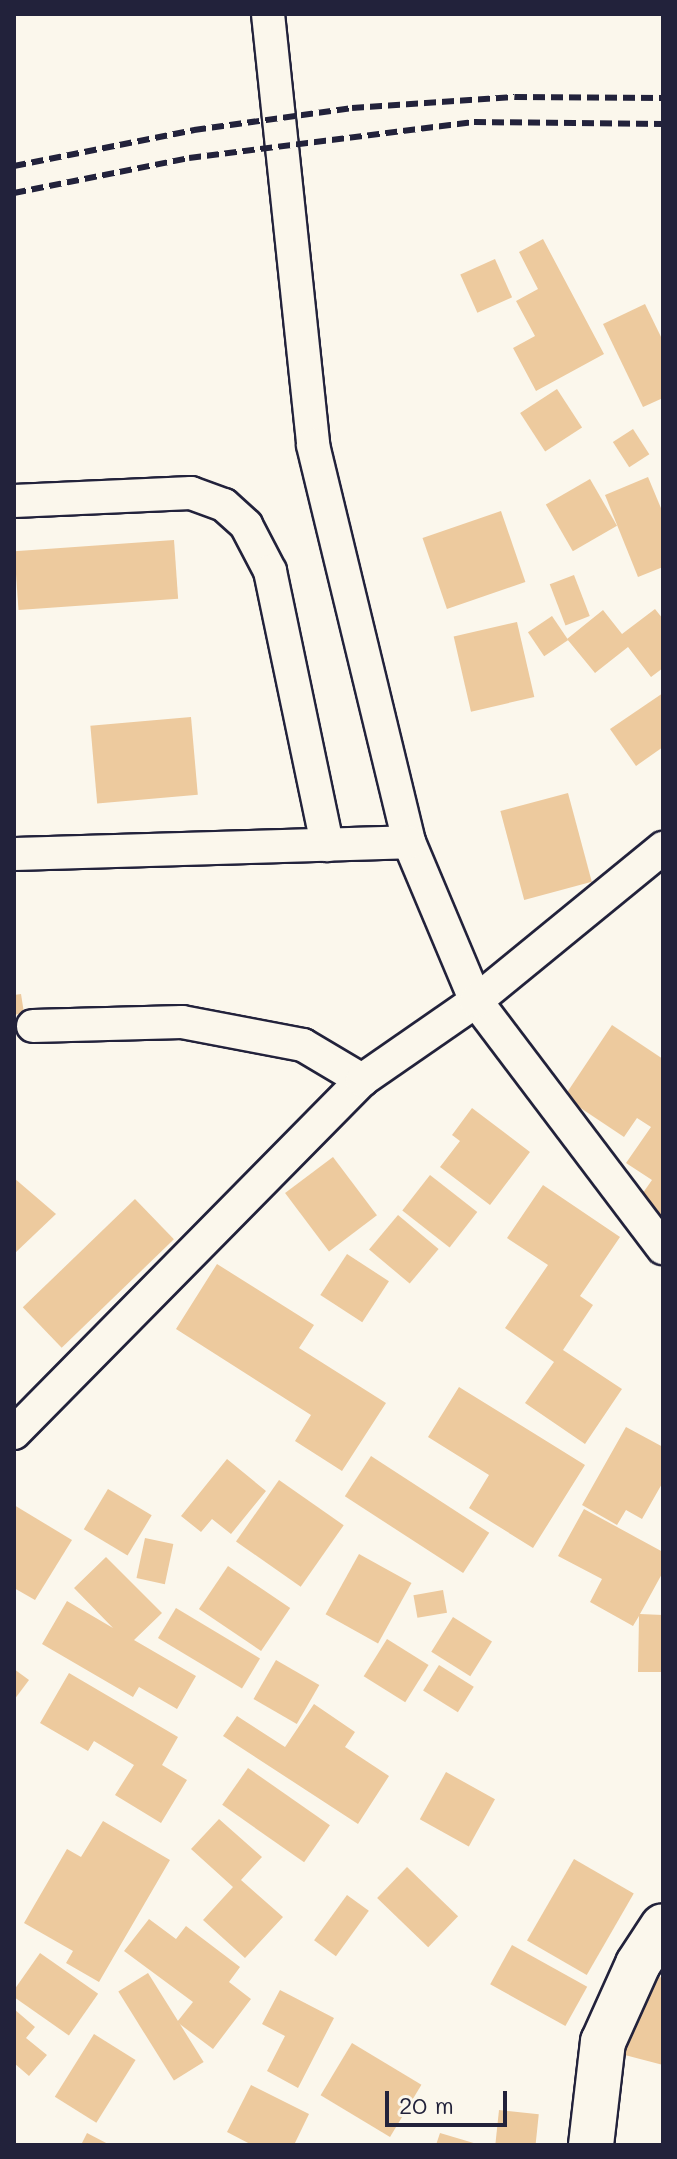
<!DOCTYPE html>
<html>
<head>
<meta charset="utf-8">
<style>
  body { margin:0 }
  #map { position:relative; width:677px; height:2159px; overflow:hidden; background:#fbf7ec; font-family:Mali,sans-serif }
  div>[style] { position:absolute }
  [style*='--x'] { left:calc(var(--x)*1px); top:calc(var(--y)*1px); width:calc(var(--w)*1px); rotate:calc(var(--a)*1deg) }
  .building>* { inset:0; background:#edca9e; transform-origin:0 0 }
  .roads { filter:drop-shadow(2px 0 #22223b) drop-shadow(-2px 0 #22223b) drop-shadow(0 2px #22223b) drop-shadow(0 -2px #22223b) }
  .street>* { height:32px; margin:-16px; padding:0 16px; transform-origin:16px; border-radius:16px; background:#fbf7ec }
  .secondary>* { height:44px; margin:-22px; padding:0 22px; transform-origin:22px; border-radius:22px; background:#fbf7ec }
  .rail>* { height:6px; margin-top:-3px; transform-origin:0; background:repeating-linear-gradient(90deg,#22223b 0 12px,transparent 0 18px) }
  span { translate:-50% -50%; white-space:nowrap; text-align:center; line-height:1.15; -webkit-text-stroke:8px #fbf7ec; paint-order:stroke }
  .frame { position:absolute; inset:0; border:16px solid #22223b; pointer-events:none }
  .scale { position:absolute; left:385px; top:2091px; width:122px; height:36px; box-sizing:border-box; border:4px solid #22223b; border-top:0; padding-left:10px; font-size:24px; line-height:28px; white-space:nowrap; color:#22223b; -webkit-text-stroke:6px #fbf7ec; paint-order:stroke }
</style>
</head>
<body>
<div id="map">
  <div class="building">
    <i style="clip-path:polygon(543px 239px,604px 354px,536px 391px,513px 348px,535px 336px,516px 301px,538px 289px,519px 252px)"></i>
    <i style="left:495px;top:259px;width:42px;height:38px;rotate:66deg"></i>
    <i style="clip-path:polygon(645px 304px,663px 341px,663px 398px,643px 407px,603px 324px)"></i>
    <i style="left:557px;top:389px;width:46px;height:44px;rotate:57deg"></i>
    <i style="left:633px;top:429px;width:30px;height:24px;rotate:57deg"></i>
    <i style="clip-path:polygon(648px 477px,663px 513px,663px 567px,638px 577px,605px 495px)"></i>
    <i style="left:590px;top:479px;width:54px;height:51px;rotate:60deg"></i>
    <i style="left:501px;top:511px;width:75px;height:83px;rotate:71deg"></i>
    <i style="left:174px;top:540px;width:59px;height:160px;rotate:86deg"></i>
    <i style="left:574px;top:575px;width:44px;height:26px;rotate:69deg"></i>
    <i style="clip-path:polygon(655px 609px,663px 619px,663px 668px,651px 677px,628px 647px,595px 673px,567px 639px,603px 610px,622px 634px)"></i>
    <i style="left:552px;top:616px;width:29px;height:29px;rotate:56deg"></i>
    <i style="left:517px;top:622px;width:77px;height:65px;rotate:77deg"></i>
    <i style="clip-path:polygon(663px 693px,663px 747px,636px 766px,610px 729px)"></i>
    <i style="left:191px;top:717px;width:78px;height:101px;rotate:85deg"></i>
    <i style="left:568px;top:793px;width:92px;height:70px;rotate:75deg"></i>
    <i style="clip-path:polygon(21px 994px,24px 1013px,14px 1015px,14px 995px)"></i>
    <i style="clip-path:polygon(612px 1025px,663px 1059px,663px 1227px,633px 1207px,652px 1180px,626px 1163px,651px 1127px,637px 1118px,624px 1137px,564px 1097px)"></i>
    <i style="clip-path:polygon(472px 1108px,530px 1152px,490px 1205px,440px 1167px,460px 1141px,452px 1135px)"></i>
    <i style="left:333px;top:1157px;width:73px;height:60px;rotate:53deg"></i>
    <i style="left:430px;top:1175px;width:60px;height:45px;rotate:38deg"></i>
    <i style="clip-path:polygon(14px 1178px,56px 1214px,14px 1254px)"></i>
    <i style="clip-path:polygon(543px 1185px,620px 1237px,580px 1296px,593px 1305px,563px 1350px,622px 1389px,585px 1444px,525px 1403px,554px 1362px,505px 1328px,548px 1265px,507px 1238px)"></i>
    <i style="left:135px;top:1199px;width:56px;height:156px;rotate:46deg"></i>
    <i style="left:398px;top:1215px;width:53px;height:45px;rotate:40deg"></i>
    <i style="left:347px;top:1254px;width:50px;height:49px;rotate:33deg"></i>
    <i style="clip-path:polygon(217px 1264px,314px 1325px,299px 1348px,386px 1403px,342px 1471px,295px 1441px,311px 1415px,176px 1329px)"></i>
    <i style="clip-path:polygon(459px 1387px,585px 1465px,533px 1548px,469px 1508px,489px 1475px,428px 1437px)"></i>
    <i style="clip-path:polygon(626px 1427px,663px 1447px,663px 1482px,642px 1519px,626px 1510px,617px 1525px,582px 1505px)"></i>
    <i style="left:371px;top:1456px;width:141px;height:48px;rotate:33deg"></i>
    <i style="clip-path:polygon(227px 1459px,266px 1491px,231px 1534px,212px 1519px,201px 1532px,181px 1516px)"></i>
    <i style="left:279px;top:1480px;width:79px;height:75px;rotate:35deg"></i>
    <i style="left:108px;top:1489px;width:51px;height:47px;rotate:31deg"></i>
    <i style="clip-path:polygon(14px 1505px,72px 1540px,35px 1600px,14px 1588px)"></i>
    <i style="clip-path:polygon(584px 1509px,663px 1552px,663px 1572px,640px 1614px,663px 1615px,663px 1672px,638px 1672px,639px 1616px,633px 1626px,590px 1602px,602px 1579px,558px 1556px)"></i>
    <i style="left:145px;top:1538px;width:29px;height:41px;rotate:12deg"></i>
    <i style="left:359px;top:1554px;width:60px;height:69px;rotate:29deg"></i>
    <i style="clip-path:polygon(106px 1557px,162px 1613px,134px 1640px,196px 1676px,177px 1709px,139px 1687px,133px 1697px,42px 1644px,67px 1601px,113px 1628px,74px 1588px)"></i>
    <i style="left:228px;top:1566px;width:75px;height:52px;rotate:34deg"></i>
    <i style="left:443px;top:1590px;width:23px;height:30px;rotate:80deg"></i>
    <i style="left:176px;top:1608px;width:98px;height:35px;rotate:31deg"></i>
    <i style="left:453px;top:1617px;width:46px;height:41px;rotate:32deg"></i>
    <i style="left:387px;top:1639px;width:49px;height:44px;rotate:32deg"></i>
    <i style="left:276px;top:1660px;width:50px;height:45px;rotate:30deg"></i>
    <i style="left:439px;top:1665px;width:41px;height:30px;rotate:32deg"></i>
    <i style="clip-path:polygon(14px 1669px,29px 1680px,14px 1700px)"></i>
    <i style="clip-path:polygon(69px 1673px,178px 1737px,162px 1765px,187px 1780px,161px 1823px,115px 1795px,134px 1765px,94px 1741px,88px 1751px,40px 1723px)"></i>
    <i style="clip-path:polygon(314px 1704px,355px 1732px,345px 1747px,389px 1776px,358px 1824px,223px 1736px,237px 1716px,285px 1747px)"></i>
    <i style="left:248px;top:1768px;width:100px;height:45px;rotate:35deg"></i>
    <i style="left:446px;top:1772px;width:56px;height:54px;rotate:29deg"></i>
    <i style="clip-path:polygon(219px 1819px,262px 1857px,241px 1880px,283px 1917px,245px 1958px,203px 1920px,233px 1887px,191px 1849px)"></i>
    <i style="clip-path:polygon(103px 1821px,170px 1860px,99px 1982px,66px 1963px,73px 1951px,24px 1923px,67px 1849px,81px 1857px)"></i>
    <i style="left:574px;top:1859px;width:69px;height:94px;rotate:30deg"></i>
    <i style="left:407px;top:1867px;width:71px;height:43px;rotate:44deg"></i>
    <i style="left:347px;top:1895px;width:27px;height:56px;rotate:36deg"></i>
    <i style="clip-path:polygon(149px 1919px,176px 1939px,186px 1926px,240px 1967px,229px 1982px,251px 1999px,213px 2049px,177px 2022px,193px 2002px,124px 1951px)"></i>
    <i style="left:512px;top:1945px;width:86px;height:45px;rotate:29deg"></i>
    <i style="left:40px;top:1953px;width:71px;height:51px;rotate:35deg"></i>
    <i style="clip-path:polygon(643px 1972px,663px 1978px,663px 2065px,621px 2054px)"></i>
    <i style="left:148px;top:1973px;width:105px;height:35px;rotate:58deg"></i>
    <i style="clip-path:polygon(280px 1990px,334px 2018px,298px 2088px,267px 2071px,285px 2036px,262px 2024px)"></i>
    <i style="clip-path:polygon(14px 2009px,35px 2027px,26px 2038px,47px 2055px,29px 2076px,14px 2063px)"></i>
    <i style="left:94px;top:2034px;width:49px;height:74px;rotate:32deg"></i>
    <i style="left:352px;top:2043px;width:81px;height:61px;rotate:31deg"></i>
    <i style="clip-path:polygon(251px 2085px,309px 2114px,294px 2145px,252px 2145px,227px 2132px)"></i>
    <i style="left:499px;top:2110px;width:40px;height:35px;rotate:6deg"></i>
    <i style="clip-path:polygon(87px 2133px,110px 2145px,81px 2145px)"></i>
    <i style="clip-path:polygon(440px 2133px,477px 2144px,477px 2145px,436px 2145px)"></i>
  </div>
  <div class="roads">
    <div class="street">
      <i style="--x:268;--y:14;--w:433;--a:84"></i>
      <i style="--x:313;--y:445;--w:408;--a:76.4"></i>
      <i style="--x:409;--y:842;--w:173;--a:67.2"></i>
      <i style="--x:476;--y:1001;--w:310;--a:52.9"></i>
      <i style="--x:14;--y:501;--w:177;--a:-2.6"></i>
      <i style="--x:191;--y:493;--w:35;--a:20"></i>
      <i style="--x:224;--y:505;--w:30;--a:42"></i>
      <i style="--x:246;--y:525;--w:52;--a:62.4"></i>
      <i style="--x:270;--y:571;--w:280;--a:78.2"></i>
      <i style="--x:14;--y:854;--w:395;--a:-1.7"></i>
      <i style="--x:33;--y:1026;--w:149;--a:-1.5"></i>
      <i style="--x:182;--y:1022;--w:123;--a:10.8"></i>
      <i style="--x:303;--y:1045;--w:69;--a:30.7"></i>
      <i style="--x:14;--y:1433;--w:496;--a:-45.4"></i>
      <i style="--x:362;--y:1080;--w:139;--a:-34.7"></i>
      <i style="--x:476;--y:1001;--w:242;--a:-39.3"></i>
    </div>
    <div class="secondary">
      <i style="--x:591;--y:2145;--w:104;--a:-83.4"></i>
      <i style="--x:603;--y:2042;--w:85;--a:-65.8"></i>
      <i style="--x:638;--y:1964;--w:45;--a:-56.7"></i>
    </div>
  </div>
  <div class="rail">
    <i style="--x:14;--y:166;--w:184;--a:-11.3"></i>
    <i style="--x:194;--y:130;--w:160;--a:-7.9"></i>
    <i style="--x:352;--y:108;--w:163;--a:-3.9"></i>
    <i style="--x:515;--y:97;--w:148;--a:0.4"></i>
    <i style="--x:14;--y:193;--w:178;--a:-11.3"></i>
    <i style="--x:189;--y:158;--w:287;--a:-7.2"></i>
    <i style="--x:474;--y:122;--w:189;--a:0.6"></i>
  </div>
  <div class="frame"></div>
  <div class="scale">20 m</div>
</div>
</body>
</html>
